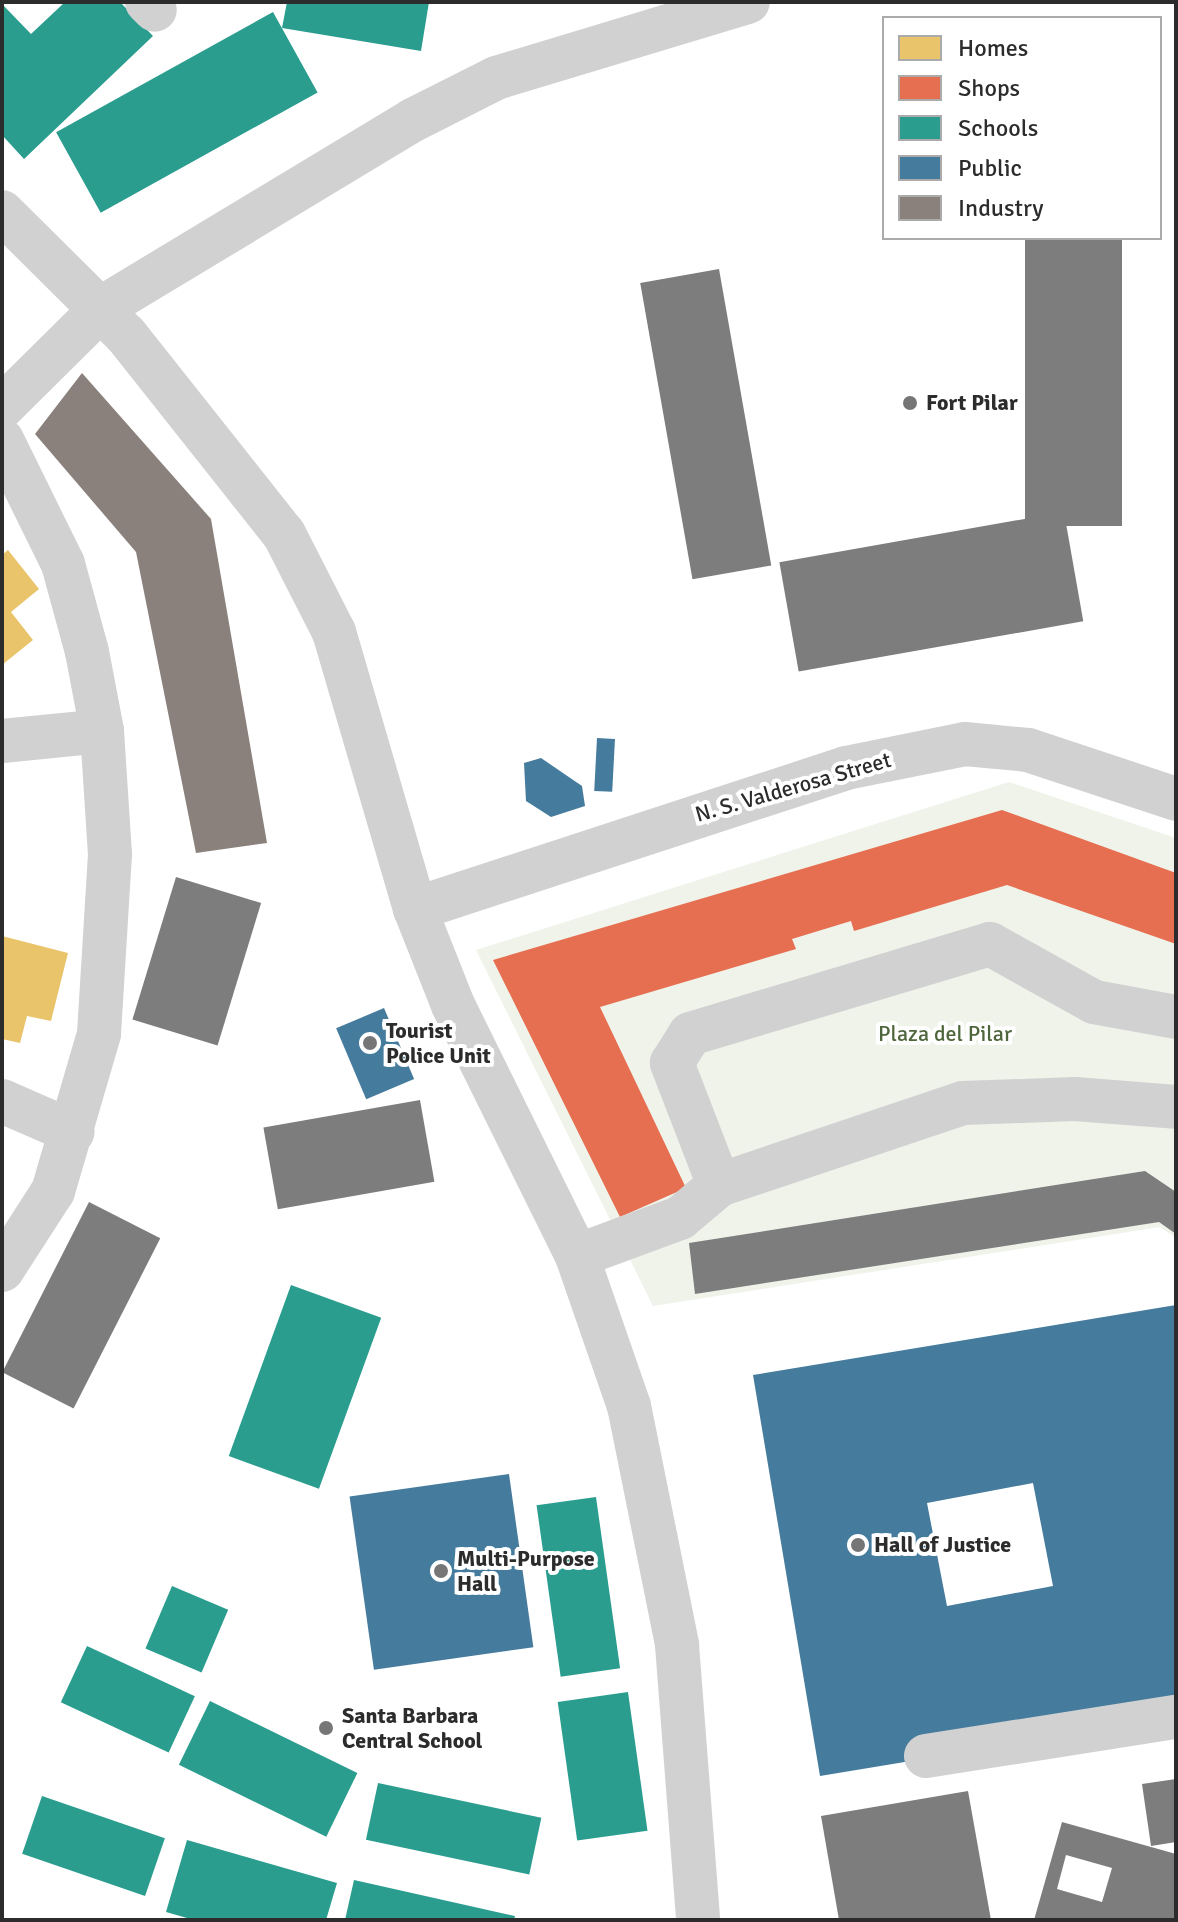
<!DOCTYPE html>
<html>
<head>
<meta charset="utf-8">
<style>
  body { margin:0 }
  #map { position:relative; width:1178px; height:1922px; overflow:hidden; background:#fff; font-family:Signika,sans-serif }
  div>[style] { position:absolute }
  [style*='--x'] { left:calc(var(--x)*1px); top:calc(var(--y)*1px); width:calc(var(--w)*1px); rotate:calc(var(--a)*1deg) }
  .green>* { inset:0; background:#eff3ea }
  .homes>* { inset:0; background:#e9c46a }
  .shops>* { inset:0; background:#e76f51 }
  .schools>* { inset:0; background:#2a9d8f; transform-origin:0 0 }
  .public>* { inset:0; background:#457b9d; transform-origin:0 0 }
  .industry>* { inset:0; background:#8a817c }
  .building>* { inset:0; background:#7d7d7d; transform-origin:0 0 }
  .minor>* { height:44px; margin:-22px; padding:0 22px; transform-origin:22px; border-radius:22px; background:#d1d1d1 }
  .dots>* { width:22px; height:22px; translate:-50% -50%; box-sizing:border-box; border:4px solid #fff; border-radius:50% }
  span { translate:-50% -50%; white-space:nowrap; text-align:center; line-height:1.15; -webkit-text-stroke:8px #fff; paint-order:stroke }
  .poi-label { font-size:22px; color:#2c2c2c; font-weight:700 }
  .left { translate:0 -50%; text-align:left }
  .street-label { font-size:22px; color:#2c2c2c }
  .park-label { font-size:22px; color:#4e663b }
  .frame { position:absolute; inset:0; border:4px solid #2c2c2c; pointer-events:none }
  .legend { position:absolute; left:882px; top:16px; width:280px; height:224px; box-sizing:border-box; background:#fff; border:2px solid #ababab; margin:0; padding:10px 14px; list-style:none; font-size:24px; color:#2c2c2c }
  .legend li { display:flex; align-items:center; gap:16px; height:40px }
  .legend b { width:40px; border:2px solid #ababab }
</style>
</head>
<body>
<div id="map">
  <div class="green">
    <i style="clip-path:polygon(1009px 782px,1176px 838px,1176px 1238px,1160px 1227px,653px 1306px,476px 950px)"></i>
  </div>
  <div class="homes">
    <i style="clip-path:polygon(8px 550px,39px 589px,11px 612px,33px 640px,2px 665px,2px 555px)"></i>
    <i style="clip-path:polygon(2px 936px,68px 953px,51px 1021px,27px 1016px,20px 1043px,2px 1039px)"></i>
  </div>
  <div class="shops">
    <i style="clip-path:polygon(1002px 810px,1176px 873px,1176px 944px,1007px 885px,854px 931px,851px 921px,792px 939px,796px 949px,600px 1007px,686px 1188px,620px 1217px,493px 960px)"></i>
  </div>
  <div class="schools">
    <i style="clip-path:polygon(65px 2px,120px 2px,153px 36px,24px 159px,2px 135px,2px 4px,31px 34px)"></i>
    <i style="clip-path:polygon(287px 2px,429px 2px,421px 51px,282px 28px)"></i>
    <i style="left:273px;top:12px;width:92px;height:248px;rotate:61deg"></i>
    <i style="left:291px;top:1285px;width:96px;height:182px;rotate:20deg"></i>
    <i style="left:596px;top:1497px;width:173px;height:60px;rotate:82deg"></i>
    <i style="left:172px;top:1586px;width:61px;height:68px;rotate:23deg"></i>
    <i style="left:87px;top:1646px;width:119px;height:62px;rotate:25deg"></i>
    <i style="left:628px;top:1692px;width:140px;height:71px;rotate:82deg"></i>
    <i style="left:210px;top:1701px;width:164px;height:71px;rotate:26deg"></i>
    <i style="left:378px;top:1783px;width:167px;height:58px;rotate:12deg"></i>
    <i style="left:42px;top:1796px;width:130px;height:61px;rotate:19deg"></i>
    <i style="clip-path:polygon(187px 1840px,337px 1883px,326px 1920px,194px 1920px,166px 1912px)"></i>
    <i style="clip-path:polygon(354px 1880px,515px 1916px,514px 1920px,345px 1920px)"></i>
  </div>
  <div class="public">
    <i style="left:597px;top:738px;width:18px;height:53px;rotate:3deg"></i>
    <i style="clip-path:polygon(541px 758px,582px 786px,585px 806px,551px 817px,526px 801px,524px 763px)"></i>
    <i style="left:384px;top:1008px;width:77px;height:52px;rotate:67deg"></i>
    <i style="clip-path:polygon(evenodd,1176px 1305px,1176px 1717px,820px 1776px,753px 1375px,1176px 1305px,1033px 1483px,1053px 1586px,947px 1606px,927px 1503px,1033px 1483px)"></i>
    <i style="left:509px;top:1474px;width:175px;height:161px;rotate:82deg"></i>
  </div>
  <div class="industry">
    <i style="clip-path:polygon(82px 373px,211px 519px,267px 843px,196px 853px,136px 552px,35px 434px)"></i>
  </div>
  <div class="building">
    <i style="left:1025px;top:238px;width:97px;height:288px"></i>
    <i style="left:719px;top:269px;width:301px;height:80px;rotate:80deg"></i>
    <i style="left:1064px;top:512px;width:111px;height:289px;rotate:80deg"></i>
    <i style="left:176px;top:877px;width:89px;height:149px;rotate:17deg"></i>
    <i style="left:420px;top:1100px;width:83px;height:159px;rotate:80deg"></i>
    <i style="clip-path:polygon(1145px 1171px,1176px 1192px,1176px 1234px,1159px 1222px,695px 1294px,689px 1243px)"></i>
    <i style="left:89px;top:1202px;width:80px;height:191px;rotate:27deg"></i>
    <i style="clip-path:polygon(1176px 1779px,1176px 1842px,1151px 1846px,1142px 1784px)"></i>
    <i style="clip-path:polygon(968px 1791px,991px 1920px,839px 1920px,821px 1816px)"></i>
    <i style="clip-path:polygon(evenodd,1062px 1822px,1176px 1854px,1176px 1920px,1034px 1920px,1062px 1822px,1066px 1855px,1112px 1868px,1102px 1902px,1057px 1889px,1066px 1855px)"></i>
  </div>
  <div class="minor">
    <i style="--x:147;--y:2;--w:11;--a:45"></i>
    <i style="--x:2;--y:212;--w:175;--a:44.8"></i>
    <i style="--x:126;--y:335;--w:254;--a:51.6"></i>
    <i style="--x:284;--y:534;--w:110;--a:63"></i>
    <i style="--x:334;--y:632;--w:289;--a:73.7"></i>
    <i style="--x:415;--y:909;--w:103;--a:68.4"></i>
    <i style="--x:453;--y:1005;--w:280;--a:63.7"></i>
    <i style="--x:577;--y:1256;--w:159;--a:70.9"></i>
    <i style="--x:629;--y:1406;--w:244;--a:78.6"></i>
    <i style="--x:677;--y:1645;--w:276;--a:85.6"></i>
    <i style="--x:2;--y:407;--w:142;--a:-44.7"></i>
    <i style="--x:103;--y:307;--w:362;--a:-31.1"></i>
    <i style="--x:413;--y:120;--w:93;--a:-26.8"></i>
    <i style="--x:496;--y:78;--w:263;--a:-16.8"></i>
    <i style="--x:2;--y:440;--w:138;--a:63.8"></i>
    <i style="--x:63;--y:564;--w:91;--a:74.7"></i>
    <i style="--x:87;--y:652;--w:80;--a:79.2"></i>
    <i style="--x:102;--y:731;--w:123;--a:86.3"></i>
    <i style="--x:110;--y:854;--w:180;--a:93.5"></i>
    <i style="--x:99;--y:1034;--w:164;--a:106.3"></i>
    <i style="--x:53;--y:1191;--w:94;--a:122.8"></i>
    <i style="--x:2;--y:741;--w:100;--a:-5.7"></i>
    <i style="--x:415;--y:909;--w:453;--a:-18.1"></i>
    <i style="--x:846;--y:768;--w:121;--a:-11.4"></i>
    <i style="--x:965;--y:744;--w:63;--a:5.4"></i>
    <i style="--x:1028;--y:750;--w:156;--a:18.3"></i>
    <i style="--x:2;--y:1101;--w:77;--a:23.6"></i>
    <i style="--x:719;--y:1185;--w:257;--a:-18.6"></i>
    <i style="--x:963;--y:1103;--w:112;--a:-2"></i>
    <i style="--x:1075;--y:1099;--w:101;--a:4.5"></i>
    <i style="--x:577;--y:1256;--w:110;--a:-20.3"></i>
    <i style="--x:680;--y:1218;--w:51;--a:-40.2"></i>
    <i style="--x:719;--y:1185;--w:131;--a:-111.1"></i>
    <i style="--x:672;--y:1063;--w:34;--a:-58"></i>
    <i style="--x:690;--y:1034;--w:313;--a:-16.7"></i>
    <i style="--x:990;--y:944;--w:119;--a:29.1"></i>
    <i style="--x:1094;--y:1002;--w:83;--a:10.4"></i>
    <i style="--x:926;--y:1756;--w:253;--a:-8.9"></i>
  </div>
  <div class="dots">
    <i style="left:910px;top:403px;background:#767676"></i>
    <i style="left:370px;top:1043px;background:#767676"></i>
    <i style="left:858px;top:1545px;background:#767676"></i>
    <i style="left:441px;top:1571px;background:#767676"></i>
    <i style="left:326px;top:1728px;background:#767676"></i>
  </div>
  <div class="poi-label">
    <span class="left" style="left:926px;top:403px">Fort Pilar</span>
    <span class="left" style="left:386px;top:1043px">Tourist<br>Police Unit</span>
    <span class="left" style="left:874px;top:1545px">Hall of Justice</span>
    <span class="left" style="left:457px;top:1571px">Multi-Purpose<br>Hall</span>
    <span class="left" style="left:342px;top:1728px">Santa Barbara<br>Central School</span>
  </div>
  <div class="street-label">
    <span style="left:793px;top:787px;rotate:-16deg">N. S. Valderosa Street</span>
  </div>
  <div class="park-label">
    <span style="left:945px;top:1034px">Plaza del Pilar</span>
  </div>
  <div class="frame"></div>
  <ul class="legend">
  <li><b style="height:22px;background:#e9c46a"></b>Homes</li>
  <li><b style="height:22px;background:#e76f51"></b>Shops</li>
  <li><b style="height:22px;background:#2a9d8f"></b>Schools</li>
  <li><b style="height:22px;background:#457b9d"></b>Public</li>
  <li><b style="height:22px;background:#8a817c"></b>Industry</li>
  </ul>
</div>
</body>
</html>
